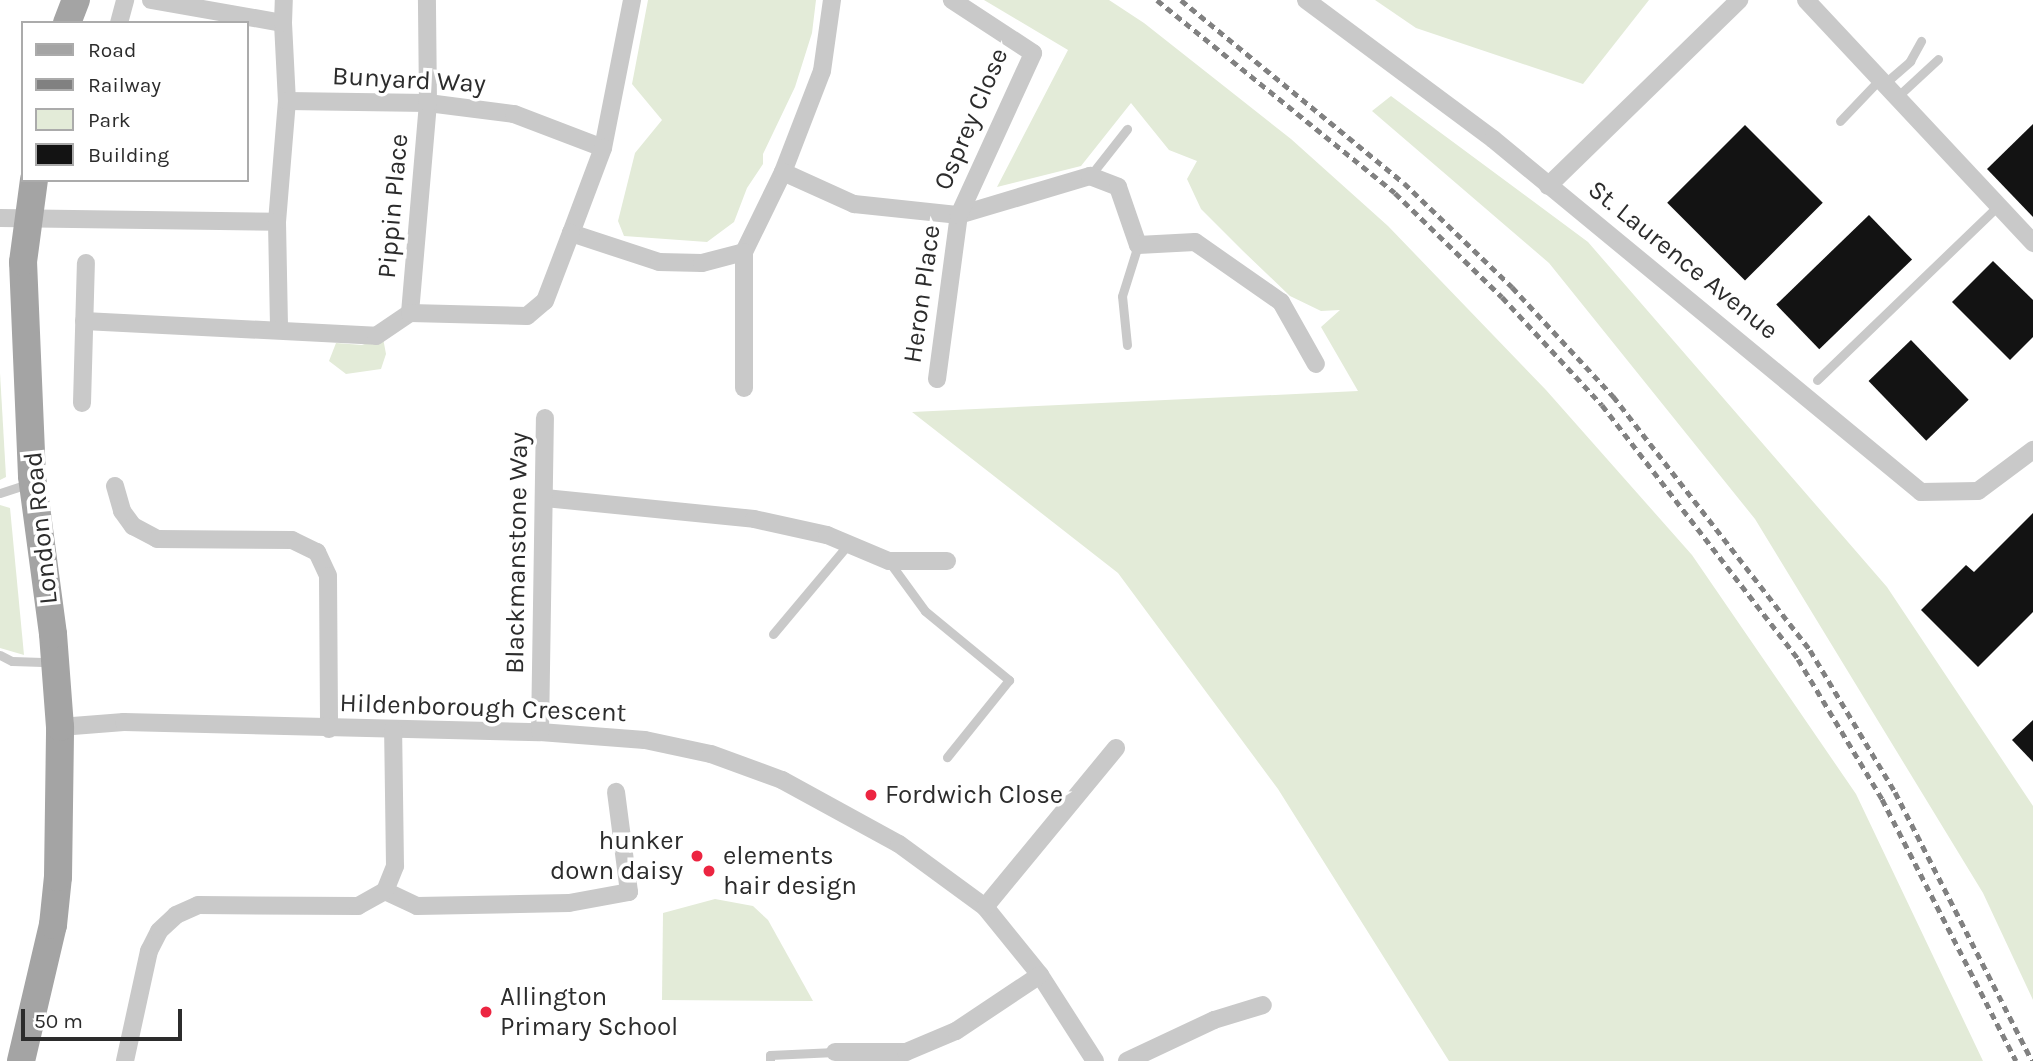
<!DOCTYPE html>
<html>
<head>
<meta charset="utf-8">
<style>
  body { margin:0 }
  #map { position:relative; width:2033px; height:1061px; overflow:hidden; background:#fff; font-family:Karla,sans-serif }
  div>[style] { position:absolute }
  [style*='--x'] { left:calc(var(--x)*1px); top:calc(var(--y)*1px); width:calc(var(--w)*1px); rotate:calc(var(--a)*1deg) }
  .green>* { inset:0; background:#e3ebd8 }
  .building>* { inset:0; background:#131313; transform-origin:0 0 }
  .lane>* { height:9px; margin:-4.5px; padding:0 4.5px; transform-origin:4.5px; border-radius:4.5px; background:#c9c9c9 }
  .street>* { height:18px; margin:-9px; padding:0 9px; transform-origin:9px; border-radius:9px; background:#c9c9c9 }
  .primary>* { height:28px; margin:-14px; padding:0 14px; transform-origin:14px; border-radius:14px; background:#a4a4a4 }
  .rail>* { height:5px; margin-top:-2.5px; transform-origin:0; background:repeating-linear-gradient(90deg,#818181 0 7px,transparent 0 12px) }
  .dots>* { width:19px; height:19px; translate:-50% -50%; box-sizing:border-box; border:4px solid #fff; border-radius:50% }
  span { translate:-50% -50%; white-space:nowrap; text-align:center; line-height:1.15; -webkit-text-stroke:7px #fff; paint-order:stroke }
  .street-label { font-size:26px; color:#2c2c2c }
  .poi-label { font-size:26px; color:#2c2c2c }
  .left { translate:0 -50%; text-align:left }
  .right { translate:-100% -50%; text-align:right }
  .legend { position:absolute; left:21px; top:21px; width:228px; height:161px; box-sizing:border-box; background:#fff; border:2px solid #ababab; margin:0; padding:9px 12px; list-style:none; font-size:21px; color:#2c2c2c }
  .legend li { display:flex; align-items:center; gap:14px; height:35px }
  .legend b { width:35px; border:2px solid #ababab }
  .scale { position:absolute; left:21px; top:1009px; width:161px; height:32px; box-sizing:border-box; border:4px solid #2c2c2c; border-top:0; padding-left:9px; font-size:21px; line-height:24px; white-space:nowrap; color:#2c2c2c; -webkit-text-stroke:5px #fff; paint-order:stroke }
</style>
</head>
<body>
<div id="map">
  <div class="green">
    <i style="clip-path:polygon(648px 0,816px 0,812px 33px,795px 87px,763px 154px,763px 164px,747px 188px,734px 222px,707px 242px,624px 236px,618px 221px,635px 153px,662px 120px,632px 84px)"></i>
    <i style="clip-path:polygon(984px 0,1109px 0,1144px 23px,1291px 139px,1388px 226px,1546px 390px,1692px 555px,1856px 794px,1983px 1061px,1449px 1061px,1278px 789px,1118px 573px,912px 412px,1358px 391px,1321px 327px,1340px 310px,1321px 311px,1290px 296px,1243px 251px,1201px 209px,1187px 179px,1197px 161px,1169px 150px,1131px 103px,1081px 166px,997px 187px,1068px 50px)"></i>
    <i style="clip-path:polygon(1375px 0,1649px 0,1583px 84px,1416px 28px)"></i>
    <i style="clip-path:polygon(1391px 96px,1588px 242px,1887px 587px,2033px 806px,2033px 1000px,1983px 893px,1755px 519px,1549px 263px,1372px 111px)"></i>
    <i style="clip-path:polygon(383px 338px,386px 354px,381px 369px,346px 374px,329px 361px,336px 343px,362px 345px)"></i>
    <i style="clip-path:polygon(0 373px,6px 477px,0 480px)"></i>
    <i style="clip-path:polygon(0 505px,10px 508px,24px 655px,0 648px)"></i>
    <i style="clip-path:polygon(715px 899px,753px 906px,768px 920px,813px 1001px,662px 1000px,663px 913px)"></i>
  </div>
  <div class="building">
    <i style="clip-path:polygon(2033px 124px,2033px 217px,1987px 169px)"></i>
    <i style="left:1745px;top:125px;width:110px;height:110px;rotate:45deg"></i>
    <i style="left:1869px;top:215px;width:62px;height:129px;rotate:46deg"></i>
    <i style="clip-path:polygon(1993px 261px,2033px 300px,2033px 337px,2010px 360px,1952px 302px)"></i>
    <i style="left:1911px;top:340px;width:83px;height:59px;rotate:46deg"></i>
    <i style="clip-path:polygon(2033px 513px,2033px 612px,1978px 667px,1921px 610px,1966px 565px,1974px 572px)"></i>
    <i style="clip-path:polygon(2033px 720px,2033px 762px,2012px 740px)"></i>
  </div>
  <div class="lane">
    <i style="--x:1884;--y:84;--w:35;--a:-41"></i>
    <i style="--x:1910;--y:61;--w:23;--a:-61"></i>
    <i style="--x:1897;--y:97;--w:56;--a:-42.8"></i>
    <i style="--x:1840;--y:121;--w:58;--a:-46.4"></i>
    <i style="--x:1090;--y:176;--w:60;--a:-51.8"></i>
    <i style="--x:1127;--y:345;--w:49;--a:-95.8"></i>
    <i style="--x:1122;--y:296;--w:53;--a:-72.6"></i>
    <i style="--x:1817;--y:380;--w:251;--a:-43.9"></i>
    <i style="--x:0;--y:493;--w:29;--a:-18"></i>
    <i style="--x:890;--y:563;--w:59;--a:53.9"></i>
    <i style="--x:925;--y:611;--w:109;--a:39.4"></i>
    <i style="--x:1009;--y:680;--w:99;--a:128.8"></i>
    <i style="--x:773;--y:634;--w:114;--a:-50"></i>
    <i style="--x:0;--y:655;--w:13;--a:27"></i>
    <i style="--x:12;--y:661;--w:38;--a:2"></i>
    <i style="--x:770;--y:1061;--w:6;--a:-90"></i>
    <i style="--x:770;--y:1055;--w:65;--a:-2.6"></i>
  </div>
  <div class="street">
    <i style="--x:151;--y:0;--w:134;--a:9.9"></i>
    <i style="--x:283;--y:23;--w:78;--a:87.1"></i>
    <i style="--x:1306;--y:0;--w:233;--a:36.6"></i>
    <i style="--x:1493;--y:139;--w:555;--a:39.51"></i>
    <i style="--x:1921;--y:492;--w:57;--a:-1"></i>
    <i style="--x:1978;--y:491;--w:69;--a:-36.7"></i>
    <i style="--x:1806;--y:0;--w:333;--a:46.9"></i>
    <i style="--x:119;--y:23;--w:24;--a:-75"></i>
    <i style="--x:283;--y:23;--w:23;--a:-88"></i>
    <i style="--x:603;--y:148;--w:151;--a:-78.9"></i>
    <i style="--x:783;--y:172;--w:108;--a:-68.9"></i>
    <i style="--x:822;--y:71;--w:72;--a:-82"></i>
    <i style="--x:1548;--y:186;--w:267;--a:-44.2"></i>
    <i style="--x:0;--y:218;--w:277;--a:0.8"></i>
    <i style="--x:277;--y:222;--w:121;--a:-85.3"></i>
    <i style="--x:287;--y:101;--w:141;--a:0.8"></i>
    <i style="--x:428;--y:103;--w:87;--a:7.3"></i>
    <i style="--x:514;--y:114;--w:95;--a:20.9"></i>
    <i style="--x:603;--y:148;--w:91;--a:110.6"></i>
    <i style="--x:571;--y:233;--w:93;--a:18.2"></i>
    <i style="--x:659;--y:262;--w:43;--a:1.3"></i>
    <i style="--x:702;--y:263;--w:43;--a:-14.7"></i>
    <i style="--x:744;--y:252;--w:89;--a:-64"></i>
    <i style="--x:783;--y:172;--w:78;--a:24.3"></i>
    <i style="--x:854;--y:204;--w:106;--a:6"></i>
    <i style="--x:959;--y:215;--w:137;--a:-16.6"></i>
    <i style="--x:1090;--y:176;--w:30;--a:21"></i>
    <i style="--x:1118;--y:187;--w:61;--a:71"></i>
    <i style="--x:1138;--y:245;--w:57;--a:-3"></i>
    <i style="--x:1195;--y:242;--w:105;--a:34.9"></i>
    <i style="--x:1281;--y:302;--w:71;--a:60.6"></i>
    <i style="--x:277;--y:222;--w:107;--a:88.9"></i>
    <i style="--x:410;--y:313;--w:211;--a:-85.1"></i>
    <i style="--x:428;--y:103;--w:103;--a:-90.6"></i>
    <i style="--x:84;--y:321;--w:292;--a:2.9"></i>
    <i style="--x:376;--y:336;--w:41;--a:-34.1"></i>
    <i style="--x:410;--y:313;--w:117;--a:1.5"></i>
    <i style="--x:527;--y:316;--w:23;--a:-40"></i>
    <i style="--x:545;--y:301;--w:73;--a:-69.1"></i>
    <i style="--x:937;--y:379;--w:165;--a:-82.4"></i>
    <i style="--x:959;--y:215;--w:178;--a:-65.4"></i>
    <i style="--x:1033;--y:53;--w:97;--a:-146.8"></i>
    <i style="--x:744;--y:388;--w:136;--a:-90"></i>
    <i style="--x:82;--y:403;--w:140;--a:-88.4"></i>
    <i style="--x:115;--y:486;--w:26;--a:74"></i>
    <i style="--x:122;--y:511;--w:19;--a:54"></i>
    <i style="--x:133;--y:526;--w:27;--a:28"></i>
    <i style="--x:157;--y:539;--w:135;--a:0.4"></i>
    <i style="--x:292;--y:540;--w:28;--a:26"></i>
    <i style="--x:317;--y:552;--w:26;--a:65"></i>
    <i style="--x:328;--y:576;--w:153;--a:89.6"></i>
    <i style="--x:545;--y:498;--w:210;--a:5.7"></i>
    <i style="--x:754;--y:519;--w:75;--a:12.4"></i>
    <i style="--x:827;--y:535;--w:67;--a:22.8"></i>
    <i style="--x:889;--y:561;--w:58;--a:0"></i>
    <i style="--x:60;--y:727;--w:64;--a:-4.5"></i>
    <i style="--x:124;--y:722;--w:416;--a:1.4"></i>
    <i style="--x:540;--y:732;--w:105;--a:4.4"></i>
    <i style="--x:645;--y:740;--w:67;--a:12"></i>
    <i style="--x:711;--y:754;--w:76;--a:20.1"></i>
    <i style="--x:782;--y:780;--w:133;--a:28.7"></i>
    <i style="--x:899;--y:844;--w:107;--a:36.2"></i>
    <i style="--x:985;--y:907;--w:87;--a:51"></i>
    <i style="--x:1040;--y:975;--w:102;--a:57.4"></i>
    <i style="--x:540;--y:732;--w:314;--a:-89.1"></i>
    <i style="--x:385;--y:891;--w:35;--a:25"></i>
    <i style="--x:417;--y:906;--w:152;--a:-1.1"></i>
    <i style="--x:569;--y:903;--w:61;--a:-10.4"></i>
    <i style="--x:629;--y:892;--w:101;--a:-97.4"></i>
    <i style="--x:985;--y:907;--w:206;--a:-50.5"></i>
    <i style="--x:835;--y:1052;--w:71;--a:0"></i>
    <i style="--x:906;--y:1052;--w:54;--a:-22.8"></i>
    <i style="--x:956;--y:1031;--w:101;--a:-33.7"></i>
    <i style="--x:125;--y:1061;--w:113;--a:-77.7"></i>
    <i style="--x:149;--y:951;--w:22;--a:-63"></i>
    <i style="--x:159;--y:931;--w:23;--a:-43"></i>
    <i style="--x:176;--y:915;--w:24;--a:-24"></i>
    <i style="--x:198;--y:905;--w:160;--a:0.4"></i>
    <i style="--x:358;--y:906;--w:31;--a:-29"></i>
    <i style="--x:385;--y:891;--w:27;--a:-68"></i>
    <i style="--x:395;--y:866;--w:137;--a:-90.8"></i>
    <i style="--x:1127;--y:1061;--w:96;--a:-25.2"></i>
    <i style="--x:1214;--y:1020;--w:51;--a:-17"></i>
  </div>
  <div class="primary">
    <i style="--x:67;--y:23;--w:25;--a:-69"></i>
    <i style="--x:21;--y:1061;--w:140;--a:-76.8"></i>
    <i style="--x:53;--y:925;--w:48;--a:-84.1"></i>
    <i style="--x:58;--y:877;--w:150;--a:-89.2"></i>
    <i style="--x:60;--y:727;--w:93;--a:-94.3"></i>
    <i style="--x:53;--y:634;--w:159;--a:-97.6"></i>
    <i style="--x:32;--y:476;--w:214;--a:-92.4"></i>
    <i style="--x:23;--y:262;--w:83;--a:-82.4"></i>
  </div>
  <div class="rail">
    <i style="--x:1157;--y:0;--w:306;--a:39"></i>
    <i style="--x:1395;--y:193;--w:149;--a:44.2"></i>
    <i style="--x:1502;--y:297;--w:147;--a:47.2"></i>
    <i style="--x:1602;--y:405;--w:321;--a:52.3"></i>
    <i style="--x:1798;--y:659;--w:163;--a:59"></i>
    <i style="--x:1882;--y:799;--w:294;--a:62.9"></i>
    <i style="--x:1181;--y:0;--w:288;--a:39.4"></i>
    <i style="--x:1404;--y:183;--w:150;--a:43.9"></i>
    <i style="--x:1512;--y:287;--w:149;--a:47.2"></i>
    <i style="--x:1613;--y:396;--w:321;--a:52.2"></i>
    <i style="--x:1810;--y:650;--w:165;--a:59.1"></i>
    <i style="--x:1895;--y:792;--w:302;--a:63"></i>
  </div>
  <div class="dots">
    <i style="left:871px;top:795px;background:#ec2541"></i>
    <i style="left:697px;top:856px;background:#ec2541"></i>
    <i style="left:709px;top:871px;background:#ec2541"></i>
    <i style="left:486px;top:1012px;background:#ec2541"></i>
  </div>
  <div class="street-label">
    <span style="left:409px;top:80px;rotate:3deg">Bunyard Way</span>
    <span style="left:971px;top:119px;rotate:-67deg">Osprey Close</span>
    <span style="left:393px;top:206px;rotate:-85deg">Pippin Place</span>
    <span style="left:1683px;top:260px;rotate:39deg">St. Laurence Avenue</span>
    <span style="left:922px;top:294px;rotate:-82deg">Heron Place</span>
    <span style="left:41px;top:528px;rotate:-96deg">London Road</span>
    <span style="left:517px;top:553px;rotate:-89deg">Blackmanstone Way</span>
    <span style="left:483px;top:708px;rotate:2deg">Hildenborough Crescent</span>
  </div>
  <div class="poi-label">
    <span class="left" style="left:885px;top:795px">Fordwich Close</span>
    <span class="right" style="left:683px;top:856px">hunker<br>down daisy</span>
    <span class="left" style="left:723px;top:871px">elements<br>hair design</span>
    <span class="left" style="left:500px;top:1012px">Allington<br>Primary School</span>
  </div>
  <ul class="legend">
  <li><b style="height:9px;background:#a4a4a4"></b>Road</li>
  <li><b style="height:9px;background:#818181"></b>Railway</li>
  <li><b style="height:19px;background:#e3ebd8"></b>Park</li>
  <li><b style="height:19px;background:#131313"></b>Building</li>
  </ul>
  <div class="scale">50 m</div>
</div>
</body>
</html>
